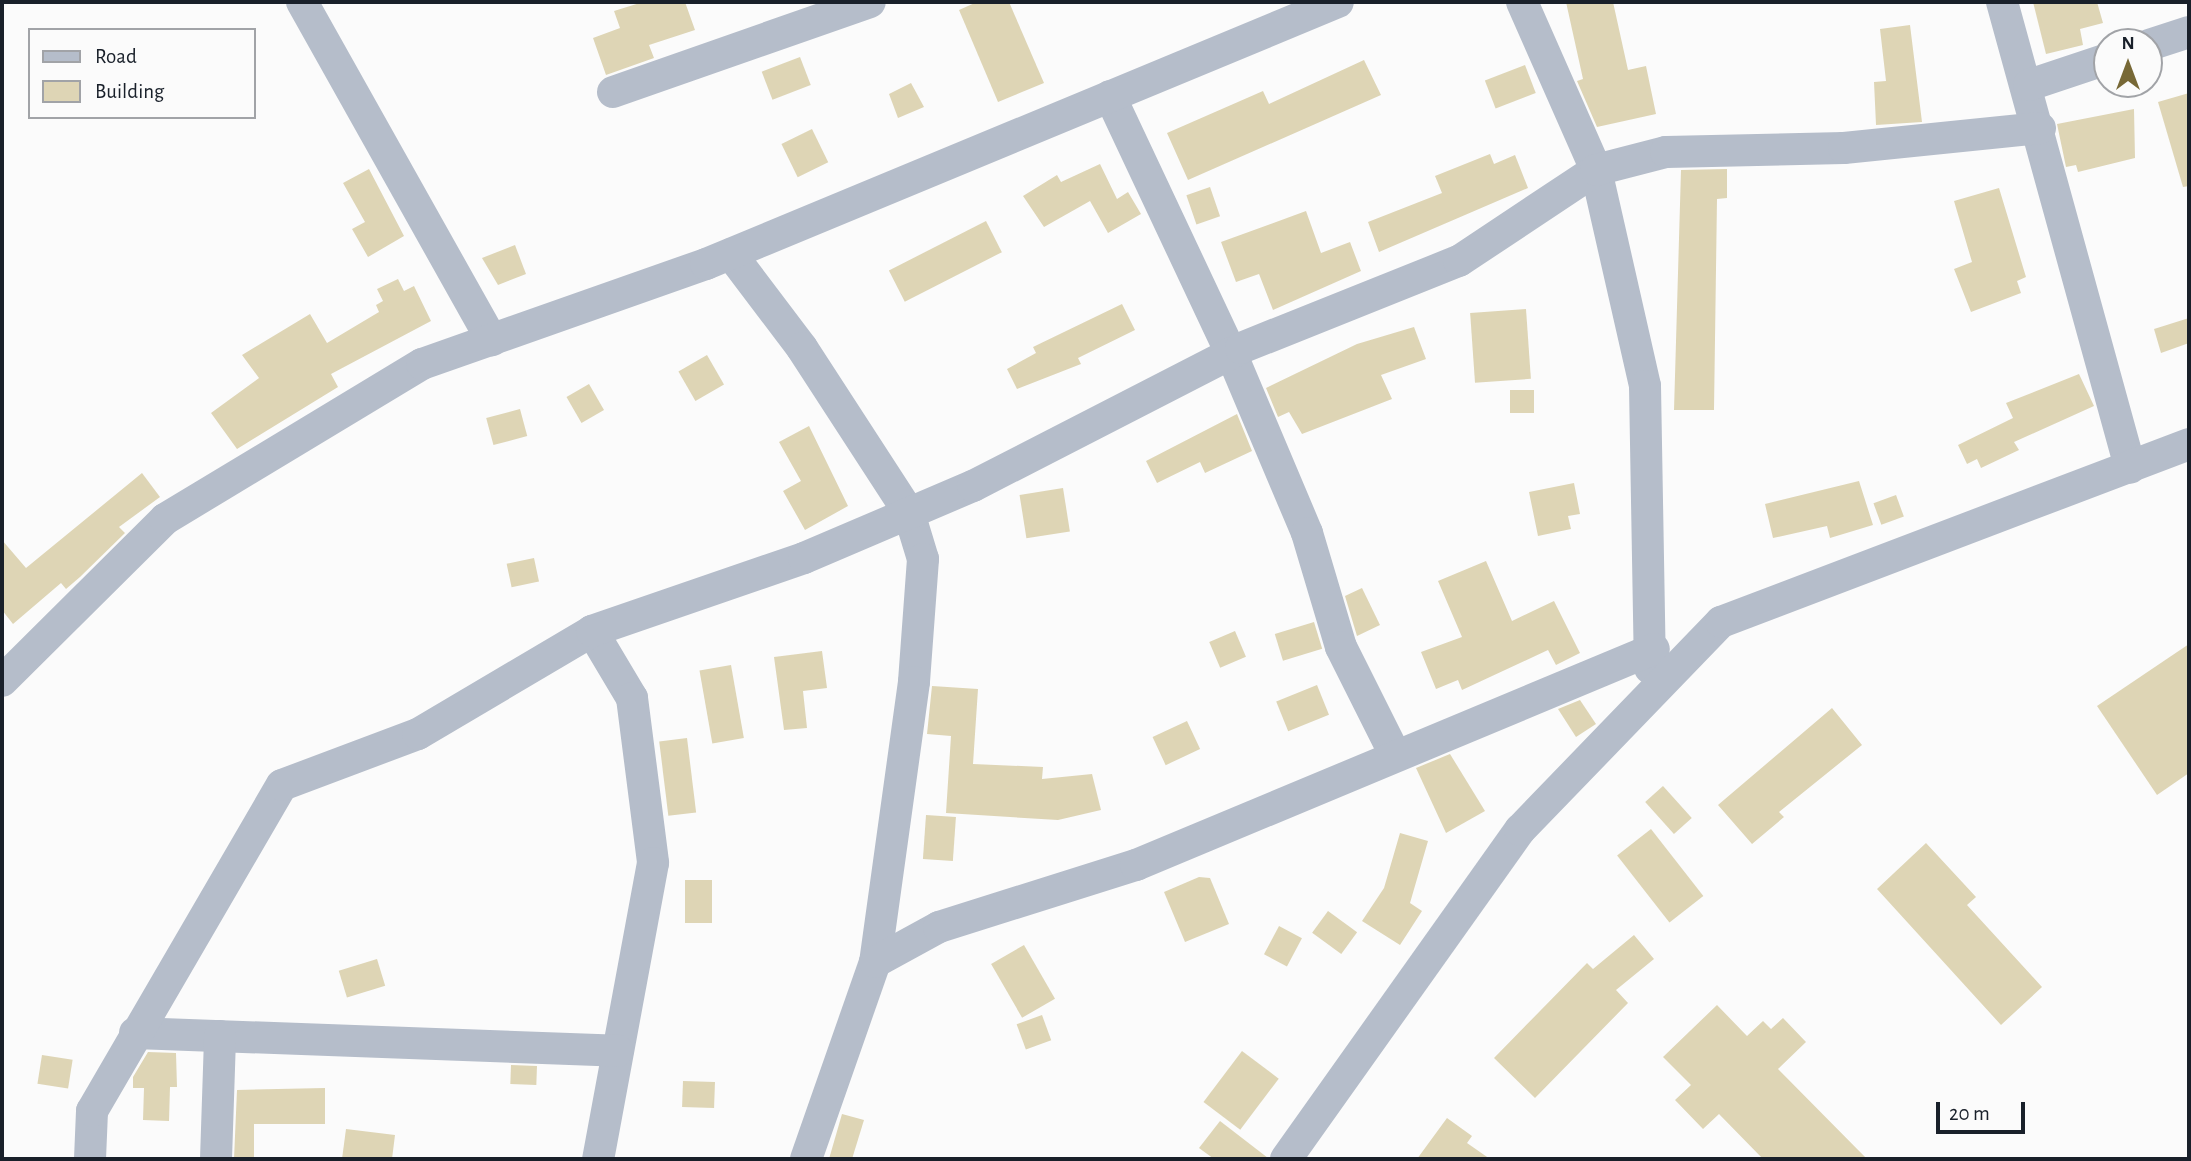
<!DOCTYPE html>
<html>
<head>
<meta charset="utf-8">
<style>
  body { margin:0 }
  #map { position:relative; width:2191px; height:1161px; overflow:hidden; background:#fbfbfb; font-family:"Alegreya Sans",sans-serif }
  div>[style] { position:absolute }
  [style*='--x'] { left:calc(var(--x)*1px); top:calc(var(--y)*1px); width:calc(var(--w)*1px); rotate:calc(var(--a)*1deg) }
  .building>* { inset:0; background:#ded5b5; transform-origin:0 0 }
  .minor>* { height:32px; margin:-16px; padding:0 16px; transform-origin:16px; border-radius:16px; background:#b5bdca }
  span { translate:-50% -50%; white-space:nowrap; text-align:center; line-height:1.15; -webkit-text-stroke:5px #fbfbfb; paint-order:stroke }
  .frame { position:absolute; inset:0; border:4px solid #19202a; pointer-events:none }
  .legend { position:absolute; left:28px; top:28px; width:228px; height:91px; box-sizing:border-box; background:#fbfbfb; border:2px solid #a1a3a7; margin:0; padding:9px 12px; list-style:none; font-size:21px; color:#19202a }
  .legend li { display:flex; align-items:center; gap:14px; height:35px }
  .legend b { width:35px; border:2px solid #a1a3a7 }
  .north { position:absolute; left:2093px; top:28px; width:70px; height:70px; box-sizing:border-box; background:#fbfbfb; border:2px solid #a1a3a7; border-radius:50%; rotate:0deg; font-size:19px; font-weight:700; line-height:28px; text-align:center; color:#19202a }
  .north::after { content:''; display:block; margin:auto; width:24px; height:32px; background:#776836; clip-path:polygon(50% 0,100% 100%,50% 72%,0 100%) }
  .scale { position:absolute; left:1936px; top:1102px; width:89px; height:32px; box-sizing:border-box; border:4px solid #19202a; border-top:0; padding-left:9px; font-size:21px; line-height:24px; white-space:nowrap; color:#19202a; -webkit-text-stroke:5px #fbfbfb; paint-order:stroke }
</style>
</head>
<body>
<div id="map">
  <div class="building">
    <i style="clip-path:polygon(643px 2px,685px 2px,695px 30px,649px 45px,654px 58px,606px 75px,593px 38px,620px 28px,614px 11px)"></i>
    <i style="clip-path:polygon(977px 2px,1009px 2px,1044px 83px,998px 102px,959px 10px)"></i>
    <i style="clip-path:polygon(1566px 2px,1613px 2px,1628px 70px,1646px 66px,1656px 114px,1597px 127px,1577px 81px,1583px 79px)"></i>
    <i style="clip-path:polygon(2033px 2px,2097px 2px,2103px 23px,2080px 29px,2083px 45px,2046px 54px)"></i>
    <i style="clip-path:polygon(1910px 25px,1922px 122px,1876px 125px,1874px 82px,1886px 81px,1880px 29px)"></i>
    <i style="left:800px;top:57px;width:30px;height:41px;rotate:69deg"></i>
    <i style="clip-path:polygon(1364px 60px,1381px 95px,1188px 180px,1167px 133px,1263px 91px,1269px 104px)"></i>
    <i style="left:1525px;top:65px;width:30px;height:43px;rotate:69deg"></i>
    <i style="clip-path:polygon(911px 83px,924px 107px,898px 118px,889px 94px)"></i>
    <i style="clip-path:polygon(2189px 93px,2189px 186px,2183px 187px,2158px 102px)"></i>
    <i style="clip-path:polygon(2134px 109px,2135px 158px,2078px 172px,2076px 165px,2066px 167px,2057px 124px)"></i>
    <i style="left:812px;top:129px;width:37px;height:34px;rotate:64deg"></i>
    <i style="clip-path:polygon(1490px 154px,1494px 164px,1515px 155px,1528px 188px,1379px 252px,1368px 222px,1442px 193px,1435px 176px)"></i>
    <i style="clip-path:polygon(1100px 164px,1117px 199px,1128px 192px,1141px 214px,1108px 233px,1090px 201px,1044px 227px,1023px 196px,1057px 175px,1061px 182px)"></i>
    <i style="clip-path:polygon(369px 169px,404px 236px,368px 257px,352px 229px,365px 222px,343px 183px)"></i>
    <i style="clip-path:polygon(1727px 169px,1727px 198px,1717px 199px,1714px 410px,1674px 410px,1681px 170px)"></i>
    <i style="left:1210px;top:187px;width:31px;height:25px;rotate:71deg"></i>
    <i style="clip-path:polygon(1999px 188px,2026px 277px,2017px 281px,2021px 293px,1971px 312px,1954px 269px,1972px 262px,1954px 201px)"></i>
    <i style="clip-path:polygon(1306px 211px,1321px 253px,1350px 242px,1361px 271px,1273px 310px,1259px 274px,1236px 282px,1221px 242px)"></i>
    <i style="left:986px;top:221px;width:35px;height:109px;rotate:63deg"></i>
    <i style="clip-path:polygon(515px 245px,526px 274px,498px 285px,482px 258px)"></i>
    <i style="clip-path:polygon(398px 279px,404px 291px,414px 286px,431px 321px,331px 374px,338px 387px,237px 449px,211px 413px,259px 378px,242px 355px,310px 314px,327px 343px,379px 312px,376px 305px,383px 301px,377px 289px)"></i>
    <i style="clip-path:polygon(1122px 304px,1135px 330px,1078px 358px,1081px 364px,1017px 389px,1007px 369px,1036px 353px,1033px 347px)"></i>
    <i style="left:1526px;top:309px;width:70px;height:56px;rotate:86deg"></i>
    <i style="clip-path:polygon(2189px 318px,2189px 343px,2161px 353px,2154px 329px)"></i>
    <i style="clip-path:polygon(1414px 327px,1426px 359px,1381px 375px,1392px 399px,1302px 434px,1289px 412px,1278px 417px,1266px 388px,1357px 344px)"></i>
    <i style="left:707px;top:355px;width:34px;height:33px;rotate:60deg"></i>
    <i style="clip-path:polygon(2079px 374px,2094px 406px,2014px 442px,2019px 450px,1981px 468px,1977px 459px,1967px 464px,1958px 445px,2013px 418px,2006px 403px)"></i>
    <i style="left:589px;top:384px;width:30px;height:26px;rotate:60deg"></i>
    <i style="left:1510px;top:390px;width:24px;height:23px"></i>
    <i style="left:520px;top:409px;width:28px;height:35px;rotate:75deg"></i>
    <i style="clip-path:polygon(1237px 414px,1252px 451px,1205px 473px,1200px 462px,1157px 483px,1146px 461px)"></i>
    <i style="clip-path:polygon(809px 426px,848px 506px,805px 530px,783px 491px,801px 481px,779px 442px)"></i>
    <i style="clip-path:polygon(142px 473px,160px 497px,119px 527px,125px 533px,80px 577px,66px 589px,61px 583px,13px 624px,2px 610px,2px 540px,26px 568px)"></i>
    <i style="clip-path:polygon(1859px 481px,1873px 525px,1830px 538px,1827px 526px,1773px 538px,1765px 504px)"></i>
    <i style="clip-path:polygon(1574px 483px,1580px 514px,1568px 516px,1571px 529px,1538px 536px,1529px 492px)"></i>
    <i style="left:1063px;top:488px;width:44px;height:44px;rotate:81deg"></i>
    <i style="left:1896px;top:495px;width:23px;height:24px;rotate:70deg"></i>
    <i style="left:534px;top:558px;width:24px;height:28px;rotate:78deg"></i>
    <i style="clip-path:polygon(1486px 561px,1512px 621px,1554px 601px,1580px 653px,1556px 665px,1548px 650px,1462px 690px,1458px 680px,1436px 689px,1421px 652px,1462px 637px,1438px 581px)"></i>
    <i style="clip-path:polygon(1362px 588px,1380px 625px,1357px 636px,1345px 596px)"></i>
    <i style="left:1314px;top:622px;width:28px;height:41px;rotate:73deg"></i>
    <i style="left:1235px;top:631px;width:28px;height:28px;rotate:67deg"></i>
    <i style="clip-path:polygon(2189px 644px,2189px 773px,2157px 795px,2097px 706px)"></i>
    <i style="clip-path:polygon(822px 651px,827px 688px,803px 691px,807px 728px,784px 730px,774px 657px)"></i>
    <i style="left:731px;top:665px;width:74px;height:32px;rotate:80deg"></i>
    <i style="left:1317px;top:685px;width:32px;height:44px;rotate:68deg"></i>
    <i style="clip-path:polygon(932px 686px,978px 689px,973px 764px,1043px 767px,1042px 779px,1092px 774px,1101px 810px,1058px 820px,946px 813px,951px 736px,927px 734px)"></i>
    <i style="clip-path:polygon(1580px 700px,1596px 724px,1576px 737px,1558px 709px)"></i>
    <i style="clip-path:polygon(1832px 708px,1862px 745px,1779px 812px,1784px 817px,1752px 844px,1718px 805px)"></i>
    <i style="left:1187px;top:721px;width:31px;height:38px;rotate:65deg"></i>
    <i style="left:687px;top:738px;width:75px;height:28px;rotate:83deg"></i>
    <i style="clip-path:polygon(1450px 754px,1485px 811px,1446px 833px,1416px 768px)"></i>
    <i style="left:1663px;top:786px;width:43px;height:24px;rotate:48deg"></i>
    <i style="left:926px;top:815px;width:30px;height:44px;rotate:4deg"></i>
    <i style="left:1651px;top:829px;width:85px;height:43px;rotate:52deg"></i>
    <i style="clip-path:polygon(1400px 833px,1428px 841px,1410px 903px,1422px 911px,1400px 945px,1362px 921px,1384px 888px)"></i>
    <i style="clip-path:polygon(1926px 843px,1976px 897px,1967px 905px,2042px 987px,2001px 1025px,1877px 889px)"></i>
    <i style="clip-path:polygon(1199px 877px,1210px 878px,1229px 924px,1185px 942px,1164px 892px)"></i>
    <i style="left:685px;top:880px;width:27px;height:43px"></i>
    <i style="left:1328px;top:911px;width:36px;height:27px;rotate:36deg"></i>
    <i style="left:1279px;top:926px;width:26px;height:32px;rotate:28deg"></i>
    <i style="clip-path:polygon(1634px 935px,1654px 959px,1616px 990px,1628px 1003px,1535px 1098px,1494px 1058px,1587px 963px,1593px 969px)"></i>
    <i style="left:1024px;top:945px;width:62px;height:38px;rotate:60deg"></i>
    <i style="left:377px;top:959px;width:28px;height:40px;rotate:73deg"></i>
    <i style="clip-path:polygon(1717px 1005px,1747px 1036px,1763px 1021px,1771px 1029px,1783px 1018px,1806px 1042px,1778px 1069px,1867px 1159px,1763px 1159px,1719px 1114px,1703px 1129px,1675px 1100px,1691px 1085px,1663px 1057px)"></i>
    <i style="left:1042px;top:1015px;width:27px;height:27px;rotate:70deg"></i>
    <i style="left:1242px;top:1051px;width:46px;height:64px;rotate:37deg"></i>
    <i style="clip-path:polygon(148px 1052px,176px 1053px,177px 1087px,170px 1087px,169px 1121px,143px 1120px,144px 1088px,133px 1088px,133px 1077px)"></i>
    <i style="left:42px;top:1055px;width:31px;height:29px;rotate:9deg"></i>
    <i style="left:511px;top:1065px;width:26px;height:19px;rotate:2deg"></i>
    <i style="left:683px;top:1081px;width:32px;height:26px;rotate:2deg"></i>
    <i style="clip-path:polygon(325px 1088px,325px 1124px,254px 1124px,254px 1159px,234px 1159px,237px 1090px)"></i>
    <i style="clip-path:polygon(842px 1114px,864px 1120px,852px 1159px,829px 1159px)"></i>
    <i style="clip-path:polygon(1447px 1118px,1472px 1136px,1467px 1143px,1490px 1159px,1417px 1159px)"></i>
    <i style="clip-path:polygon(1220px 1121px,1268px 1158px,1268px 1159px,1214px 1159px,1199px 1148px)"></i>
    <i style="clip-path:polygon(346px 1129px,395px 1135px,392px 1159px,342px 1159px)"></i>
  </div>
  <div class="minor">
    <i style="--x:302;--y:2;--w:388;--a:60.7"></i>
    <i style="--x:1522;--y:2;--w:184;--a:66.2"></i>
    <i style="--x:1596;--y:170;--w:221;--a:77.2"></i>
    <i style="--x:1645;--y:386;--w:282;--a:89"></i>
    <i style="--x:2002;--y:2;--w:483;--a:74.6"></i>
    <i style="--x:2149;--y:45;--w:42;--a:-18"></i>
    <i style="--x:2029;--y:85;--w:82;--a:-18.4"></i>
    <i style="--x:613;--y:92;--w:272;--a:-19.3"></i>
    <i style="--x:1110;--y:96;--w:284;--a:64.8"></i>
    <i style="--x:1231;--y:353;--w:195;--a:67.1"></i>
    <i style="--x:1307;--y:533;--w:119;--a:73.4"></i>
    <i style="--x:1341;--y:647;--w:121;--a:63.4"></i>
    <i style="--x:731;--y:254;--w:118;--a:52.9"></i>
    <i style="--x:802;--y:348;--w:197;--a:57"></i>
    <i style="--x:909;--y:513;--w:48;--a:73.1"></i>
    <i style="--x:923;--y:559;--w:123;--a:94.2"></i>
    <i style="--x:914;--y:682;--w:283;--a:97.9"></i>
    <i style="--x:592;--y:631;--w:78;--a:59.2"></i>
    <i style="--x:632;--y:698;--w:166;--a:82.7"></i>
    <i style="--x:653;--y:863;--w:301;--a:100.5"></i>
    <i style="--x:2;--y:681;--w:230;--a:-44.8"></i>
    <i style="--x:165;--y:519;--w:300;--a:-31.1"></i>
    <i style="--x:422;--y:364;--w:301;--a:-19.4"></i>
    <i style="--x:706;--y:264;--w:684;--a:-22.52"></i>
    <i style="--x:135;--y:1033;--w:483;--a:2.1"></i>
    <i style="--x:90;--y:1159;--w:48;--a:-87.6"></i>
    <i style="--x:92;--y:1111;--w:377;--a:-59.8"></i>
    <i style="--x:282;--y:785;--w:145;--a:-20.6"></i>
    <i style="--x:418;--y:734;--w:202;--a:-30.6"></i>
    <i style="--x:592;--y:631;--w:224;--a:-19"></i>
    <i style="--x:804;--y:558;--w:184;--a:-23.1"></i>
    <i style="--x:973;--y:486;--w:301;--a:-27.2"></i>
    <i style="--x:1241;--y:348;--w:235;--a:-21.8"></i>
    <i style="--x:1459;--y:261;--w:164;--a:-33.6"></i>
    <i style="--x:1596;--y:170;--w:72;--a:-14.4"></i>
    <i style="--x:1666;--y:152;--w:178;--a:-1.3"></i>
    <i style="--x:1844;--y:148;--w:197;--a:-5.8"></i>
    <i style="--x:216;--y:1159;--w:123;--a:-88.1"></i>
    <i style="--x:806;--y:1159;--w:209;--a:-70.7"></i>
    <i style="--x:875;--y:962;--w:73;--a:-28.7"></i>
    <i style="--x:939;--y:927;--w:207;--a:-17.5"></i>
    <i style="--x:1136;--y:865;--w:561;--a:-22.64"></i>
    <i style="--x:1286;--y:1159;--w:404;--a:-54.6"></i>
    <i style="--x:1520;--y:830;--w:289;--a:-46"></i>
    <i style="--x:1721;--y:622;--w:501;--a:-20.82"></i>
  </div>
  <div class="frame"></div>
  <ul class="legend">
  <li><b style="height:9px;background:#b5bdca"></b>Road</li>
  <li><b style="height:19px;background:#ded5b5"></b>Building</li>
  </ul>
  <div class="north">N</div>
  <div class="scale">20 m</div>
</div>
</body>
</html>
